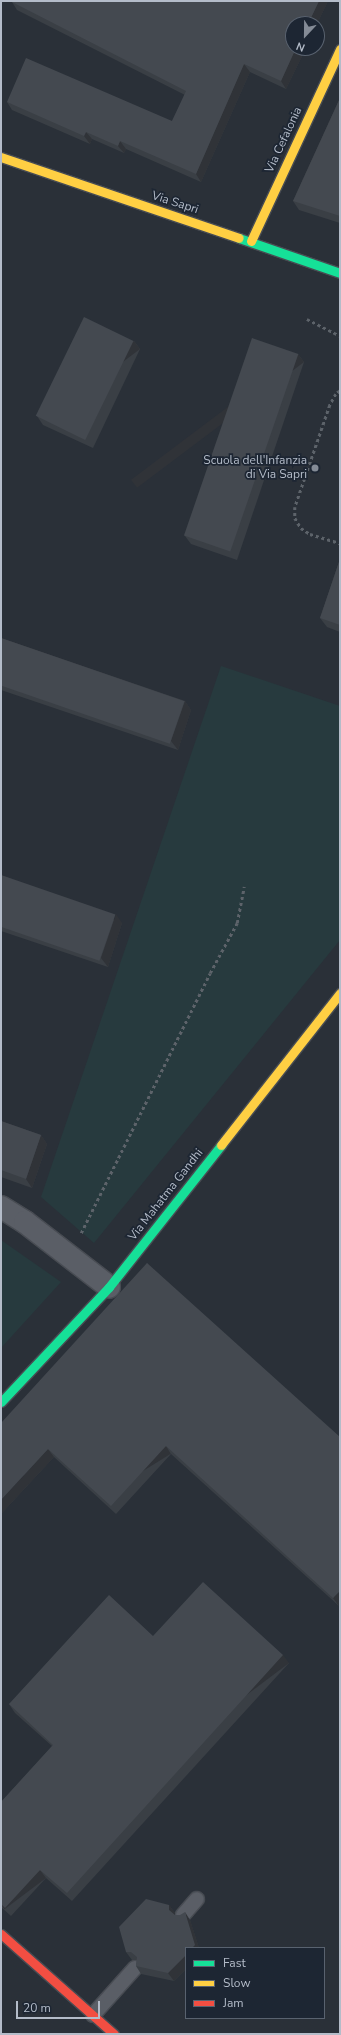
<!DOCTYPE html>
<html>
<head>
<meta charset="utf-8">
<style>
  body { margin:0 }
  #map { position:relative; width:341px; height:2035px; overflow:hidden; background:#2a3038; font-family:"Nunito Sans",sans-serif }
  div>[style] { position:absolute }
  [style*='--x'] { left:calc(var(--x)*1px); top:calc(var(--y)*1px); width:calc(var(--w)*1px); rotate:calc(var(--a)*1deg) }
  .green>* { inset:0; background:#273a3e }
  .path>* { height:2.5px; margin-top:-1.25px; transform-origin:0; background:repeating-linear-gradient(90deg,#5d636a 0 3px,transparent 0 6px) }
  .roads { filter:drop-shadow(1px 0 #484c53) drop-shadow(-1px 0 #484c53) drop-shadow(0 1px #484c53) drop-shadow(0 -1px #484c53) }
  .lane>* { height:14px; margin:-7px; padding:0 7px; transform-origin:7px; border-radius:7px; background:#5a5e66 }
  .street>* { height:22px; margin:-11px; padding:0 11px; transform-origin:11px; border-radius:11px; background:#5a5e66 }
  .fast>* { height:9px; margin:-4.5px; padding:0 4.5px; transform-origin:4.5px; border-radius:4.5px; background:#16e098 }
  .slow>* { height:9px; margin:-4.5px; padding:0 4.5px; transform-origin:4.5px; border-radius:4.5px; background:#ffcf43 }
  .jam>* { height:9px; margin:-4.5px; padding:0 4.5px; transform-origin:4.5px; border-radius:4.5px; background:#f24e42 }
  .wall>* { inset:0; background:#3a3f45 }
  .shaded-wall>* { inset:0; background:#303338; transform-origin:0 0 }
  .building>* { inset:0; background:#444950; transform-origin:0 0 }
  .dots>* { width:11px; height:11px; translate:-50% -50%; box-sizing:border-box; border:2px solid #1d2633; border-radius:50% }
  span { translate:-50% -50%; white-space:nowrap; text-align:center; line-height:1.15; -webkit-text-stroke:3.5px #1d2633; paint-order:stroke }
  .street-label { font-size:12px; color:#b4bcc9 }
  .poi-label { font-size:12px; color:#b4bcc9 }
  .right { translate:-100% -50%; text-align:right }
  .frame { position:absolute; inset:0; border:2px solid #b4bcc9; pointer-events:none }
  .legend { position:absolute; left:185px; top:1947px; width:140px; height:72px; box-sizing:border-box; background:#1d2633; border:1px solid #59626f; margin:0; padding:5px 7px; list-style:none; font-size:12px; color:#b4bcc9 }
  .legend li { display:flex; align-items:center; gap:8px; height:20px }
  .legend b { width:20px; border:1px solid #59626f }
  .north { position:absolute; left:285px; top:16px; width:40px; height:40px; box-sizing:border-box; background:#1d2633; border:1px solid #59626f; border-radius:50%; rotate:202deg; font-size:11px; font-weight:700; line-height:16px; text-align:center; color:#b4bcc9 }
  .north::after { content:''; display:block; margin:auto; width:14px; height:18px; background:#848b96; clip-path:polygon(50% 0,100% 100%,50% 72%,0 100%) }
  .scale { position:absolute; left:16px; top:2001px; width:84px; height:18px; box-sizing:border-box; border:2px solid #b4bcc9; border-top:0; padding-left:5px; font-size:12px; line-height:14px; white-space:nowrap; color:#b4bcc9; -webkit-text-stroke:3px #1d2633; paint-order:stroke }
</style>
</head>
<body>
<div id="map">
  <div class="green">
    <i style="clip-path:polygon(221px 666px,340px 706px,340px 940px,94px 1243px,41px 1197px)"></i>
    <i style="clip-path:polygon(1px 1240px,61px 1282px,1px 1348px)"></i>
  </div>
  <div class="path">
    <i style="--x:307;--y:319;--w:37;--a:27"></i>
    <i style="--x:340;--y:391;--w:5;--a:143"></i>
    <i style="--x:336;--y:394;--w:13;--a:119"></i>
    <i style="--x:330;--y:405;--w:108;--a:108.9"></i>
    <i style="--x:295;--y:507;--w:11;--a:90"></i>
    <i style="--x:295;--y:518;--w:12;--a:59"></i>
    <i style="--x:301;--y:528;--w:11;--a:34"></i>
    <i style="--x:310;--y:534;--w:31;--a:17"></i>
    <i style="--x:81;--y:1233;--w:290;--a:-63.6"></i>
    <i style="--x:210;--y:973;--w:57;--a:-61.6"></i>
    <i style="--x:237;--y:923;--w:37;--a:-79"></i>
  </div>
  <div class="roads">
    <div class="lane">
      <i style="--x:183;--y:1915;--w:21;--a:-49"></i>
      <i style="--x:93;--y:2015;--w:63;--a:-48.2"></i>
    </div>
    <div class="street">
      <i style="--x:1;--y:1207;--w:28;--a:32"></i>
      <i style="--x:25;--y:1222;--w:106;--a:37.7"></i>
    </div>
    <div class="fast">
      <i style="--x:239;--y:238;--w:107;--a:19.1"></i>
      <i style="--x:1;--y:1402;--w:158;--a:-46.8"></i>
      <i style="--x:109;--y:1287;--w:181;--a:-51.7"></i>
    </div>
    <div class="slow">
      <i style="--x:1;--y:157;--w:251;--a:18.8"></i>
      <i style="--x:251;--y:241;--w:212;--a:-65.1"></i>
      <i style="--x:221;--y:1145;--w:193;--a:-51.9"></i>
    </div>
    <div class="jam">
      <i style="--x:1;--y:1934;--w:151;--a:41.5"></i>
    </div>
  </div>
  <div class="wall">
    <i style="clip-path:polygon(12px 1px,328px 1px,317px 24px,293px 48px,306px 48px,286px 89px,250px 72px,201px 182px,126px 149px,124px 153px,92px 139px,90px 144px,12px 110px,7px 102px,172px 121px,185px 95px,17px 10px,12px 2px)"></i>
    <i style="clip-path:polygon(340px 98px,340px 223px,299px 210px,293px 201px)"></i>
    <i style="clip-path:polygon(134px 341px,140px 349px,93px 448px,43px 425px,37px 416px)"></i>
    <i style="clip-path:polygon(298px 354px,304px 362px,237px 560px,191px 544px,185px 536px)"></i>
    <i style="clip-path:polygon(340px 559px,340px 632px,327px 627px,320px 618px)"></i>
    <i style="clip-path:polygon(1px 638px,185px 701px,191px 710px,178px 750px,1px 690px)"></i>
    <i style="clip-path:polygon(1px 875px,122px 923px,108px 967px,1px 931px)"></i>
    <i style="clip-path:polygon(1px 1121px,41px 1135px,47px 1144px,32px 1188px,1px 1177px)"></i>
    <i style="clip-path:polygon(147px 1263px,339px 1606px,171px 1454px,116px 1514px,54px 1457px,1px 1514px)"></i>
    <i style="clip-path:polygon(153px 1636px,289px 1663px,72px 1901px,46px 1878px,11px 1916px,1px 1907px,1px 1802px,52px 1746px,15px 1713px,9px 1704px)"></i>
    <i style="clip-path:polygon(169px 1905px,175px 1913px,175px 1915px,190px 1920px,199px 1948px,186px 1948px,186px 1969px,174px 1981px,141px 1974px,136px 1966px,137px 1960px,132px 1960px,126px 1952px)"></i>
  </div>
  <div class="shaded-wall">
    <i style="clip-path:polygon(319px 1px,328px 1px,317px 24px,308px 24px)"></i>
    <i style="clip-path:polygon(296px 48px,306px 48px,286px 89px,281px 81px)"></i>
    <i style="clip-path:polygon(244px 64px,250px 72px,201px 182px,196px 174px)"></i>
    <i style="clip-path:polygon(86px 132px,92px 139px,90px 144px,84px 136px)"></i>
    <i style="clip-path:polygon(120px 141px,126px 149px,124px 153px,118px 146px)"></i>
    <i style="left:134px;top:341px;width:10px;height:110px;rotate:53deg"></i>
    <i style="left:298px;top:354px;width:10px;height:209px;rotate:53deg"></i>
    <i style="clip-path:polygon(185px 701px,191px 710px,178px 750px,171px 741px)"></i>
    <i style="clip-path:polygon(116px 914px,122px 923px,108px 967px,101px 958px)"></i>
    <i style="clip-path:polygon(41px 1135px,47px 1144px,32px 1188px,26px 1179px)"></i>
    <i style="left:166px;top:1446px;width:9px;height:81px;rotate:58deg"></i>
    <i style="clip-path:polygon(48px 1449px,54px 1457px,1px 1514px,1px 1500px)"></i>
    <i style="clip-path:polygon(340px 1591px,340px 1605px,339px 1606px,333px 1598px)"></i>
    <i style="left:283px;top:1655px;width:10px;height:321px;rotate:53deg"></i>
    <i style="left:40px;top:1870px;width:10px;height:52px;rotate:53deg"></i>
    <i style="clip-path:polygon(169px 1905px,175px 1913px,175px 1918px,169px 1910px)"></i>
    <i style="clip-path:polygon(185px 1912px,190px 1920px,199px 1948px,192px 1948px)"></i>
    <i style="clip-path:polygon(186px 1955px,186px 1969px,174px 1981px,168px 1973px)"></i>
  </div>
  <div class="building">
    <i style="clip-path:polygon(12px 1px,319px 1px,308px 24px,293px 24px,293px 48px,296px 48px,281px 81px,244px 64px,196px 174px,120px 141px,118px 146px,86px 132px,84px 136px,7px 102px,26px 58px,172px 121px,186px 91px,12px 2px)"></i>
    <i style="clip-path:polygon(340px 98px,340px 216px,293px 201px)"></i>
    <i style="left:84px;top:317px;width:55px;height:110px;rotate:26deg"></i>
    <i style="left:252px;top:338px;width:49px;height:209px;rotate:19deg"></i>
    <i style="clip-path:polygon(340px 559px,340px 625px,320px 618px)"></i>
    <i style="left:1px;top:638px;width:194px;height:45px;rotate:19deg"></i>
    <i style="left:1px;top:875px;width:121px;height:49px;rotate:19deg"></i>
    <i style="clip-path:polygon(1px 1121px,41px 1135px,26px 1179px,1px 1170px)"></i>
    <i style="clip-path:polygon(147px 1263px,340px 1437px,340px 1591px,333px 1598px,166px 1446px,111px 1506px,48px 1449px,1px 1500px,1px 1423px)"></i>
    <i style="clip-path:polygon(203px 1582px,283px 1655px,67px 1893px,40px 1870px,5px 1908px,1px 1904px,1px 1802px,53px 1745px,9px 1704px,109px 1595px,153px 1636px)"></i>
    <i style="clip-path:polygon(146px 1899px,169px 1905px,169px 1910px,175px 1915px,180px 1915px,185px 1912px,195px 1945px,192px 1948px,186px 1948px,186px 1955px,168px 1973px,136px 1966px,137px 1957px,131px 1952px,126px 1952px,119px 1927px)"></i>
  </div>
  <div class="dots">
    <i style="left:315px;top:468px;background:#848b96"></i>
  </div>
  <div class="street-label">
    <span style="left:284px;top:140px;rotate:-65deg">Via Cefalonia</span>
    <span style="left:175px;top:203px;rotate:18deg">Via Sapri</span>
    <span style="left:166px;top:1195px;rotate:-52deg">Via Mahatma Gandhi</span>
  </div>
  <div class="poi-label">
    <span class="right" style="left:307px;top:468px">Scuola dell'Infanzia<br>di Via Sapri</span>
  </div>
  <div class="frame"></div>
  <ul class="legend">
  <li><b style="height:5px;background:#16e098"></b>Fast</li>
  <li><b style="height:5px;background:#ffcf43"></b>Slow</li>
  <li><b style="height:5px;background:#f24e42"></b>Jam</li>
  </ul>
  <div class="north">N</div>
  <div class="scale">20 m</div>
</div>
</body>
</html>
